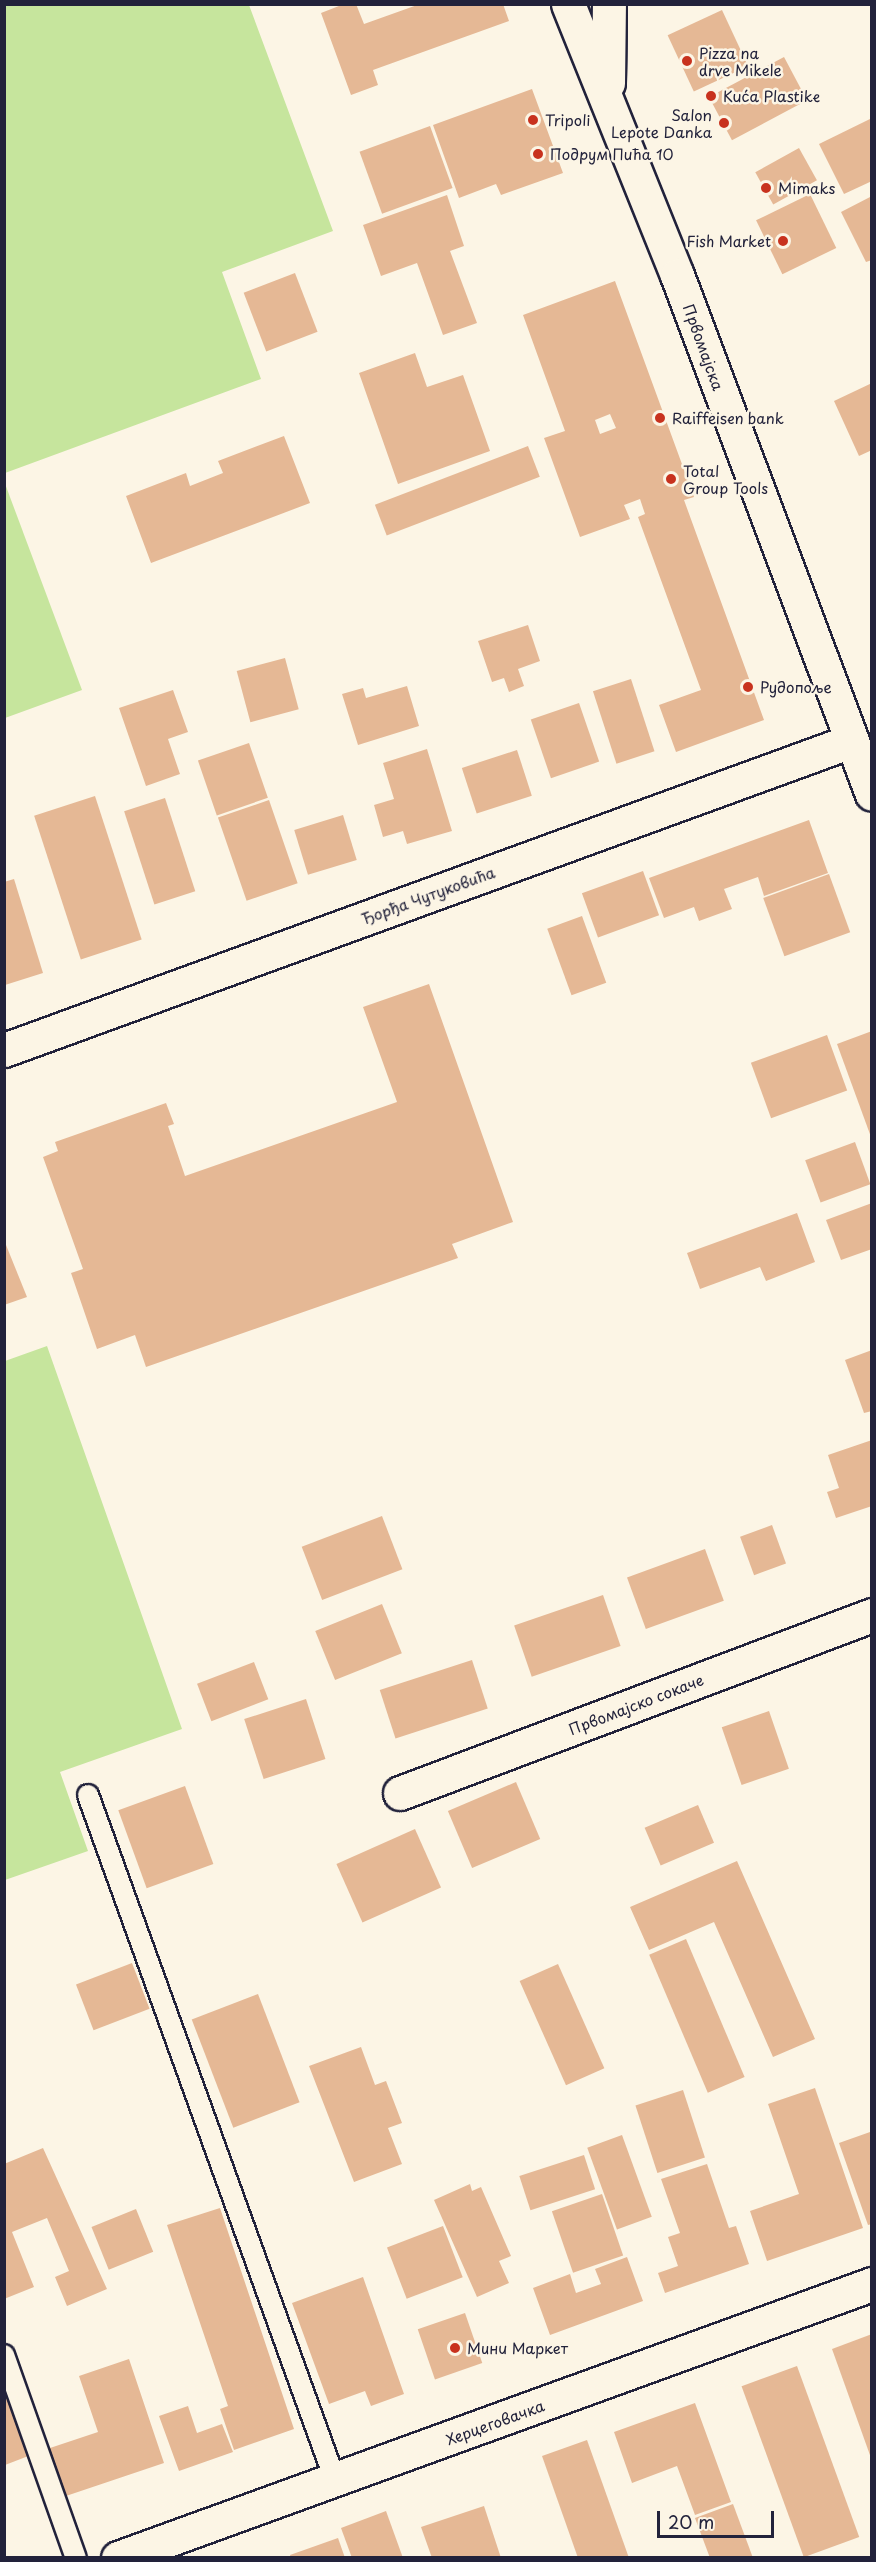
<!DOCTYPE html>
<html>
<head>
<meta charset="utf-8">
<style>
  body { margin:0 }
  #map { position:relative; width:876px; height:2562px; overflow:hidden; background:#fcf5e5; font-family:"Playpen Sans",sans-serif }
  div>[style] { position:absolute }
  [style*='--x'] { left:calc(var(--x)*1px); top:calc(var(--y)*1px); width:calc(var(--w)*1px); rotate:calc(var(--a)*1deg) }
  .green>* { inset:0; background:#c6e59d }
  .building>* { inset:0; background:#e5b895; transform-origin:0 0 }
  .roads { filter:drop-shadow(2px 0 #22223b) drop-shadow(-2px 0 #22223b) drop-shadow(0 2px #22223b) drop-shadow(0 -2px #22223b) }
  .service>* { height:20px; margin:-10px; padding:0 10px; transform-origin:10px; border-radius:10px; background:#fcf5e5 }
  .minor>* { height:33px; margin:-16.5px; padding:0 16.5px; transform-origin:16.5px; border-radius:16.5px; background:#fcf5e5 }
  .tertiary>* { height:33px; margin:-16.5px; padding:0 16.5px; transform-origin:16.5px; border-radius:16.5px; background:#fcf5e5 }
  .secondary>* { height:33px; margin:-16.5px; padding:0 16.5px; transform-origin:16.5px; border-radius:16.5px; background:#fcf5e5 }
  .dots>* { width:16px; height:16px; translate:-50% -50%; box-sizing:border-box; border:3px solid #fcf5e5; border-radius:50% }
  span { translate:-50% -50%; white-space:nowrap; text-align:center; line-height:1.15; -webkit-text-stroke:5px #fcf5e5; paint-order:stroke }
  .poi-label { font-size:15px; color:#22223b }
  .left { translate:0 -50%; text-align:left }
  .right { translate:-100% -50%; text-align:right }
  .street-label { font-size:15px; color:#22223b }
  .frame { position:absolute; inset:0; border:6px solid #22223b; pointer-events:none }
  .scale { position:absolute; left:657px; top:2511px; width:117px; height:27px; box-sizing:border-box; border:3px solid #22223b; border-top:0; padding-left:8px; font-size:18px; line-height:21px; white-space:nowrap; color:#22223b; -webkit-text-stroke:4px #fcf5e5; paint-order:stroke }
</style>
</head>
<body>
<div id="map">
  <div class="green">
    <i style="clip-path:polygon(5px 4px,249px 5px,333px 231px,222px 272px,261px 379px,5px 473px)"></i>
    <i style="clip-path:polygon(4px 481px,82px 690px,5px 718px,4px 718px)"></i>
    <i style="clip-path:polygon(47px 1346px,182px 1729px,60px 1772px,88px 1851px,5px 1880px,5px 1361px)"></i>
  </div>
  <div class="building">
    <i style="clip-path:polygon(344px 4px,356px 4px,364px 24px,420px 4px,503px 4px,509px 21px,373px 70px,378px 85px,351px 95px,321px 13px)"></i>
    <i style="left:722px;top:10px;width:62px;height:60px;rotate:65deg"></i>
    <i style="left:784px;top:57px;width:49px;height:85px;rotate:62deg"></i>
    <i style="clip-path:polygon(532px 89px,563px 173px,501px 195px,496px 184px,459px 198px,433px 125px)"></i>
    <i style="clip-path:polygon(872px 118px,872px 181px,844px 194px,819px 144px)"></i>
    <i style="left:430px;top:126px;width:66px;height:75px;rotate:70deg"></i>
    <i style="left:799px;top:148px;width:37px;height:50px;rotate:61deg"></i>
    <i style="left:810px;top:194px;width:60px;height:60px;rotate:64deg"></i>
    <i style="clip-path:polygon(447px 195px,464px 246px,450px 251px,477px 323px,443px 335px,417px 263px,381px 276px,363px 225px)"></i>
    <i style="clip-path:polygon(872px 196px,872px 260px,866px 262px,841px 212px)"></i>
    <i style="left:295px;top:273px;width:63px;height:55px;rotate:69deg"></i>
    <i style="clip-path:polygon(evenodd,615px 281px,694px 497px,684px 500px,764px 720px,676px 752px,659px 705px,701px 690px,638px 517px,645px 514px,640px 499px,624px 505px,630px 519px,580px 537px,544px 438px,565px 431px,523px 315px,615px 281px,610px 414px,616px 428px,600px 434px,595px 420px,610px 414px)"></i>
    <i style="clip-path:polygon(415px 353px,427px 387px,463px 375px,490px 451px,398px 484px,359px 373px)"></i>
    <i style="clip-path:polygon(872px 383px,872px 450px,859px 456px,834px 401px)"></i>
    <i style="clip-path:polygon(284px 436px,310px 503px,151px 563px,126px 496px,186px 473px,190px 486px,223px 473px,218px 461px)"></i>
    <i style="left:528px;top:446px;width:33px;height:164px;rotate:69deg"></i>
    <i style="clip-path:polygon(528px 625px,540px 661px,518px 669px,524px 686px,509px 692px,504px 678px,492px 682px,478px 641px)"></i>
    <i style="left:285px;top:658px;width:53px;height:50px;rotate:75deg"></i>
    <i style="left:631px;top:679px;width:76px;height:40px;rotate:72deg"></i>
    <i style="clip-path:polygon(407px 686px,419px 726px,358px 745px,342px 694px,363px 688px,366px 698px)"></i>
    <i style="clip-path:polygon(173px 690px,188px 732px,168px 739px,180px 774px,146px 786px,119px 708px)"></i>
    <i style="left:579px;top:703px;width:62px;height:51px;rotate:71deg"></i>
    <i style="left:249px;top:743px;width:58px;height:54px;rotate:71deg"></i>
    <i style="clip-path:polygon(427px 749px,452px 831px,407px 844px,403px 831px,383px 837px,374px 805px,394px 799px,383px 763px)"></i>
    <i style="left:517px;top:750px;width:48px;height:58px;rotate:72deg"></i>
    <i style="left:95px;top:796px;width:151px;height:64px;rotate:72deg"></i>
    <i style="left:165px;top:798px;width:98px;height:43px;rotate:72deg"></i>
    <i style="left:269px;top:800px;width:88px;height:54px;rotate:71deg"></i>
    <i style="left:343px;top:815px;width:47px;height:51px;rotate:73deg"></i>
    <i style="clip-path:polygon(809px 820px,828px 873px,764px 896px,758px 877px,724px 889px,732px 909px,699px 921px,694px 907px,664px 918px,649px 878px)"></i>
    <i style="left:643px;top:871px;width:47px;height:65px;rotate:70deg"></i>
    <i style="left:829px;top:874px;width:62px;height:70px;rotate:70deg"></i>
    <i style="clip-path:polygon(14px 879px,43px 973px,5px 985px,4px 882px)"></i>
    <i style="left:582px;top:916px;width:71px;height:37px;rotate:70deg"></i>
    <i style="clip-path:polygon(429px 984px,513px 1222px,452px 1244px,458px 1258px,146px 1367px,135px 1335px,97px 1349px,71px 1273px,83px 1269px,43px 1157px,58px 1151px,55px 1142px,166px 1103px,174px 1124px,168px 1126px,185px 1176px,397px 1102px,363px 1007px)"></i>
    <i style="clip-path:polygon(872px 1031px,872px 1137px,871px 1137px,837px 1044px)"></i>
    <i style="left:827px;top:1035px;width:59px;height:81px;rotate:70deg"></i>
    <i style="left:855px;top:1142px;width:45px;height:53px;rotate:70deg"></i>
    <i style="clip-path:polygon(872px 1203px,872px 1249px,841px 1260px,826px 1220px)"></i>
    <i style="clip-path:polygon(797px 1213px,815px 1262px,766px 1281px,760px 1267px,700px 1289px,687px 1253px)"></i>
    <i style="clip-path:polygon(4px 1240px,27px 1297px,4px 1305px)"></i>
    <i style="clip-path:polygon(872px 1350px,872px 1411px,864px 1413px,845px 1360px)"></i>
    <i style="clip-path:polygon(872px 1440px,872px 1506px,836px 1518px,827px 1492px,839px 1488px,828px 1455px)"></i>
    <i style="left:382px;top:1516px;width:57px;height:86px;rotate:69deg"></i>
    <i style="left:772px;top:1525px;width:41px;height:34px;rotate:70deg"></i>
    <i style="left:705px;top:1549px;width:55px;height:83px;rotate:70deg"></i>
    <i style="left:603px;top:1595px;width:54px;height:94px;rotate:71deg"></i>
    <i style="left:382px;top:1604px;width:53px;height:72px;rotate:68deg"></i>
    <i style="left:472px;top:1660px;width:51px;height:97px;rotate:72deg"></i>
    <i style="left:254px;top:1662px;width:40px;height:61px;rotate:69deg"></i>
    <i style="left:306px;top:1699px;width:63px;height:65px;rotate:72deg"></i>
    <i style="left:769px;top:1711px;width:61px;height:50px;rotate:71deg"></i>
    <i style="left:516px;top:1782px;width:62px;height:74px;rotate:67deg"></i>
    <i style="left:185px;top:1786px;width:83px;height:71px;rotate:70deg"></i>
    <i style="left:698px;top:1805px;width:41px;height:58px;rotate:67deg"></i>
    <i style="left:415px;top:1829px;width:64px;height:86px;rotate:66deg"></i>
    <i style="clip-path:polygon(737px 1861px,815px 2039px,773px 2057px,714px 1922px,649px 1950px,630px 1907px)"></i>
    <i style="left:686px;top:1939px;width:150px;height:40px;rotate:67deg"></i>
    <i style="left:132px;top:1963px;width:49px;height:60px;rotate:69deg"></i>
    <i style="left:558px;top:1964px;width:114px;height:42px;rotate:66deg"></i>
    <i style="left:258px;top:1994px;width:116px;height:71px;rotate:69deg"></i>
    <i style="clip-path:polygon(361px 2047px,375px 2085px,386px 2081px,402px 2123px,388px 2128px,402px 2164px,354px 2182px,309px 2066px)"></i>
    <i style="clip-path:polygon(815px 2088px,863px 2228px,767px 2261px,750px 2211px,799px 2194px,768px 2104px)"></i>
    <i style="left:683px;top:2090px;width:71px;height:50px;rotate:72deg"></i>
    <i style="clip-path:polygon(870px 2132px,872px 2224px,868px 2225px,839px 2143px)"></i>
    <i style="left:622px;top:2135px;width:87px;height:37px;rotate:70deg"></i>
    <i style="clip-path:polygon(43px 2148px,107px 2289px,67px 2306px,55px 2277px,69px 2271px,47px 2218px,12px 2232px,34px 2287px,4px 2299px,4px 2164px)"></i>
    <i style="left:584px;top:2155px;width:36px;height:68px;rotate:72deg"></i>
    <i style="clip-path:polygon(707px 2164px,729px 2228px,736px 2226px,749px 2264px,665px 2293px,658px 2273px,678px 2266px,668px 2237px,680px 2233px,661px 2179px)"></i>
    <i style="clip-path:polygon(470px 2184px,472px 2191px,481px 2187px,511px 2256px,499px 2261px,509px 2283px,477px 2297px,434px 2200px)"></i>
    <i style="left:602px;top:2194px;width:65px;height:53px;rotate:71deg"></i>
    <i style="clip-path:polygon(220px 2208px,294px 2429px,234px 2450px,220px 2409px,228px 2406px,167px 2225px)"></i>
    <i style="left:136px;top:2209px;width:46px;height:48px;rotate:68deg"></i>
    <i style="left:443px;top:2226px;width:55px;height:60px;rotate:69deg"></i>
    <i style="clip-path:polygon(627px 2257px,643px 2301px,550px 2335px,533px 2288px,570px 2274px,576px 2293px,601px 2284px,595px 2269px)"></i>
    <i style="clip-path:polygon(363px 2277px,404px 2394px,371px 2406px,365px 2391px,329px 2404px,292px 2303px)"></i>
    <i style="left:465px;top:2313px;width:53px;height:50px;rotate:71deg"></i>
    <i style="clip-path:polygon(872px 2334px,872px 2458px,871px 2458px,832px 2349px)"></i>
    <i style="clip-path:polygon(129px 2359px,164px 2463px,63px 2497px,47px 2449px,98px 2432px,79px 2376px)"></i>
    <i style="left:797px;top:2366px;width:182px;height:59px;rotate:70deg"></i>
    <i style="clip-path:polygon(5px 2382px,31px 2455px,5px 2465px)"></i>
    <i style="clip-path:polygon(695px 2403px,731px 2502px,695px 2515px,677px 2466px,632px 2483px,614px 2432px)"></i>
    <i style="clip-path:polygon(188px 2406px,197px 2433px,222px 2424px,233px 2452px,179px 2471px,159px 2416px)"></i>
    <i style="clip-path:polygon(587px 2440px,629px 2558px,578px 2558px,542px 2456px)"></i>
    <i style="clip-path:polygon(733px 2504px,753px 2558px,710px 2558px,695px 2518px)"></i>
    <i style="clip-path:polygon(484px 2506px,501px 2558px,432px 2558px,421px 2527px)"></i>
    <i style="clip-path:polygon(386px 2511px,403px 2558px,352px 2558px,341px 2528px)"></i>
    <i style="clip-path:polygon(338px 2538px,345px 2558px,291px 2558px,290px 2555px)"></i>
  </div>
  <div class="roads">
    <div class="service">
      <i style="--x:88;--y:1795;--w:728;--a:70.17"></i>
      <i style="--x:4;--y:2355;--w:215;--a:70.5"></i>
    </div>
    <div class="minor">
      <i style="--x:4;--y:1050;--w:902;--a:-20.04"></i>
      <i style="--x:400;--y:1793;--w:504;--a:-20.66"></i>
    </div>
    <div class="tertiary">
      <i style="--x:118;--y:2558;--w:802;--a:-19.97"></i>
    </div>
    <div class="secondary">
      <i style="--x:568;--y:4;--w:292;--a:68.1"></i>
      <i style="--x:677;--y:275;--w:554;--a:69.41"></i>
      <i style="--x:608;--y:83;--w:79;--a:-89.3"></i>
    </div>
  </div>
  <div class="dots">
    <i style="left:687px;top:61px;background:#c8321e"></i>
    <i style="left:711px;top:96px;background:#c8321e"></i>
    <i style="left:533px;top:120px;background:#c8321e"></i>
    <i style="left:724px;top:123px;background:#c8321e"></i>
    <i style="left:538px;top:154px;background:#c8321e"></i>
    <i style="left:766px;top:188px;background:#c8321e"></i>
    <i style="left:783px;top:241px;background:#c8321e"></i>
    <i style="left:660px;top:418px;background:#c8321e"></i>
    <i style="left:671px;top:479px;background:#c8321e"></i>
    <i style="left:748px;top:687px;background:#c8321e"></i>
    <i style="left:455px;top:2348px;background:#c8321e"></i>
  </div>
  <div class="poi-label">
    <span class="left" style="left:699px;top:61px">Pizza na<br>drve Mikele</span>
    <span class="left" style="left:723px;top:96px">Kuća Plastike</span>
    <span class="right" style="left:712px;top:123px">Salon<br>Lepote Danka</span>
    <span class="left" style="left:545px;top:120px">Tripoli</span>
    <span class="left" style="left:550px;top:154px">Подрум Пића 10</span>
    <span class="left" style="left:778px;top:188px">Mimaks</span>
    <span class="right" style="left:771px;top:241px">Fish Market</span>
    <span class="left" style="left:672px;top:418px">Raiffeisen bank</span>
    <span class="left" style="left:683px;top:479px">Total<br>Group Tools</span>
    <span class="left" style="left:760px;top:687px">Рудопоље</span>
    <span class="left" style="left:467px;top:2348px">Мини Маркет</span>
  </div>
  <div class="street-label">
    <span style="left:704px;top:347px;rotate:70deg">Првомајска</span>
    <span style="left:428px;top:895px;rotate:-20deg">Ђорђа Чутуковића</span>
    <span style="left:636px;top:1704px;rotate:-21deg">Првомајско сокаче</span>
    <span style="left:495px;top:2422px;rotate:-20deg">Херцеговачка</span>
  </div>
  <div class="frame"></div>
  <div class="scale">20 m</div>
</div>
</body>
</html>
